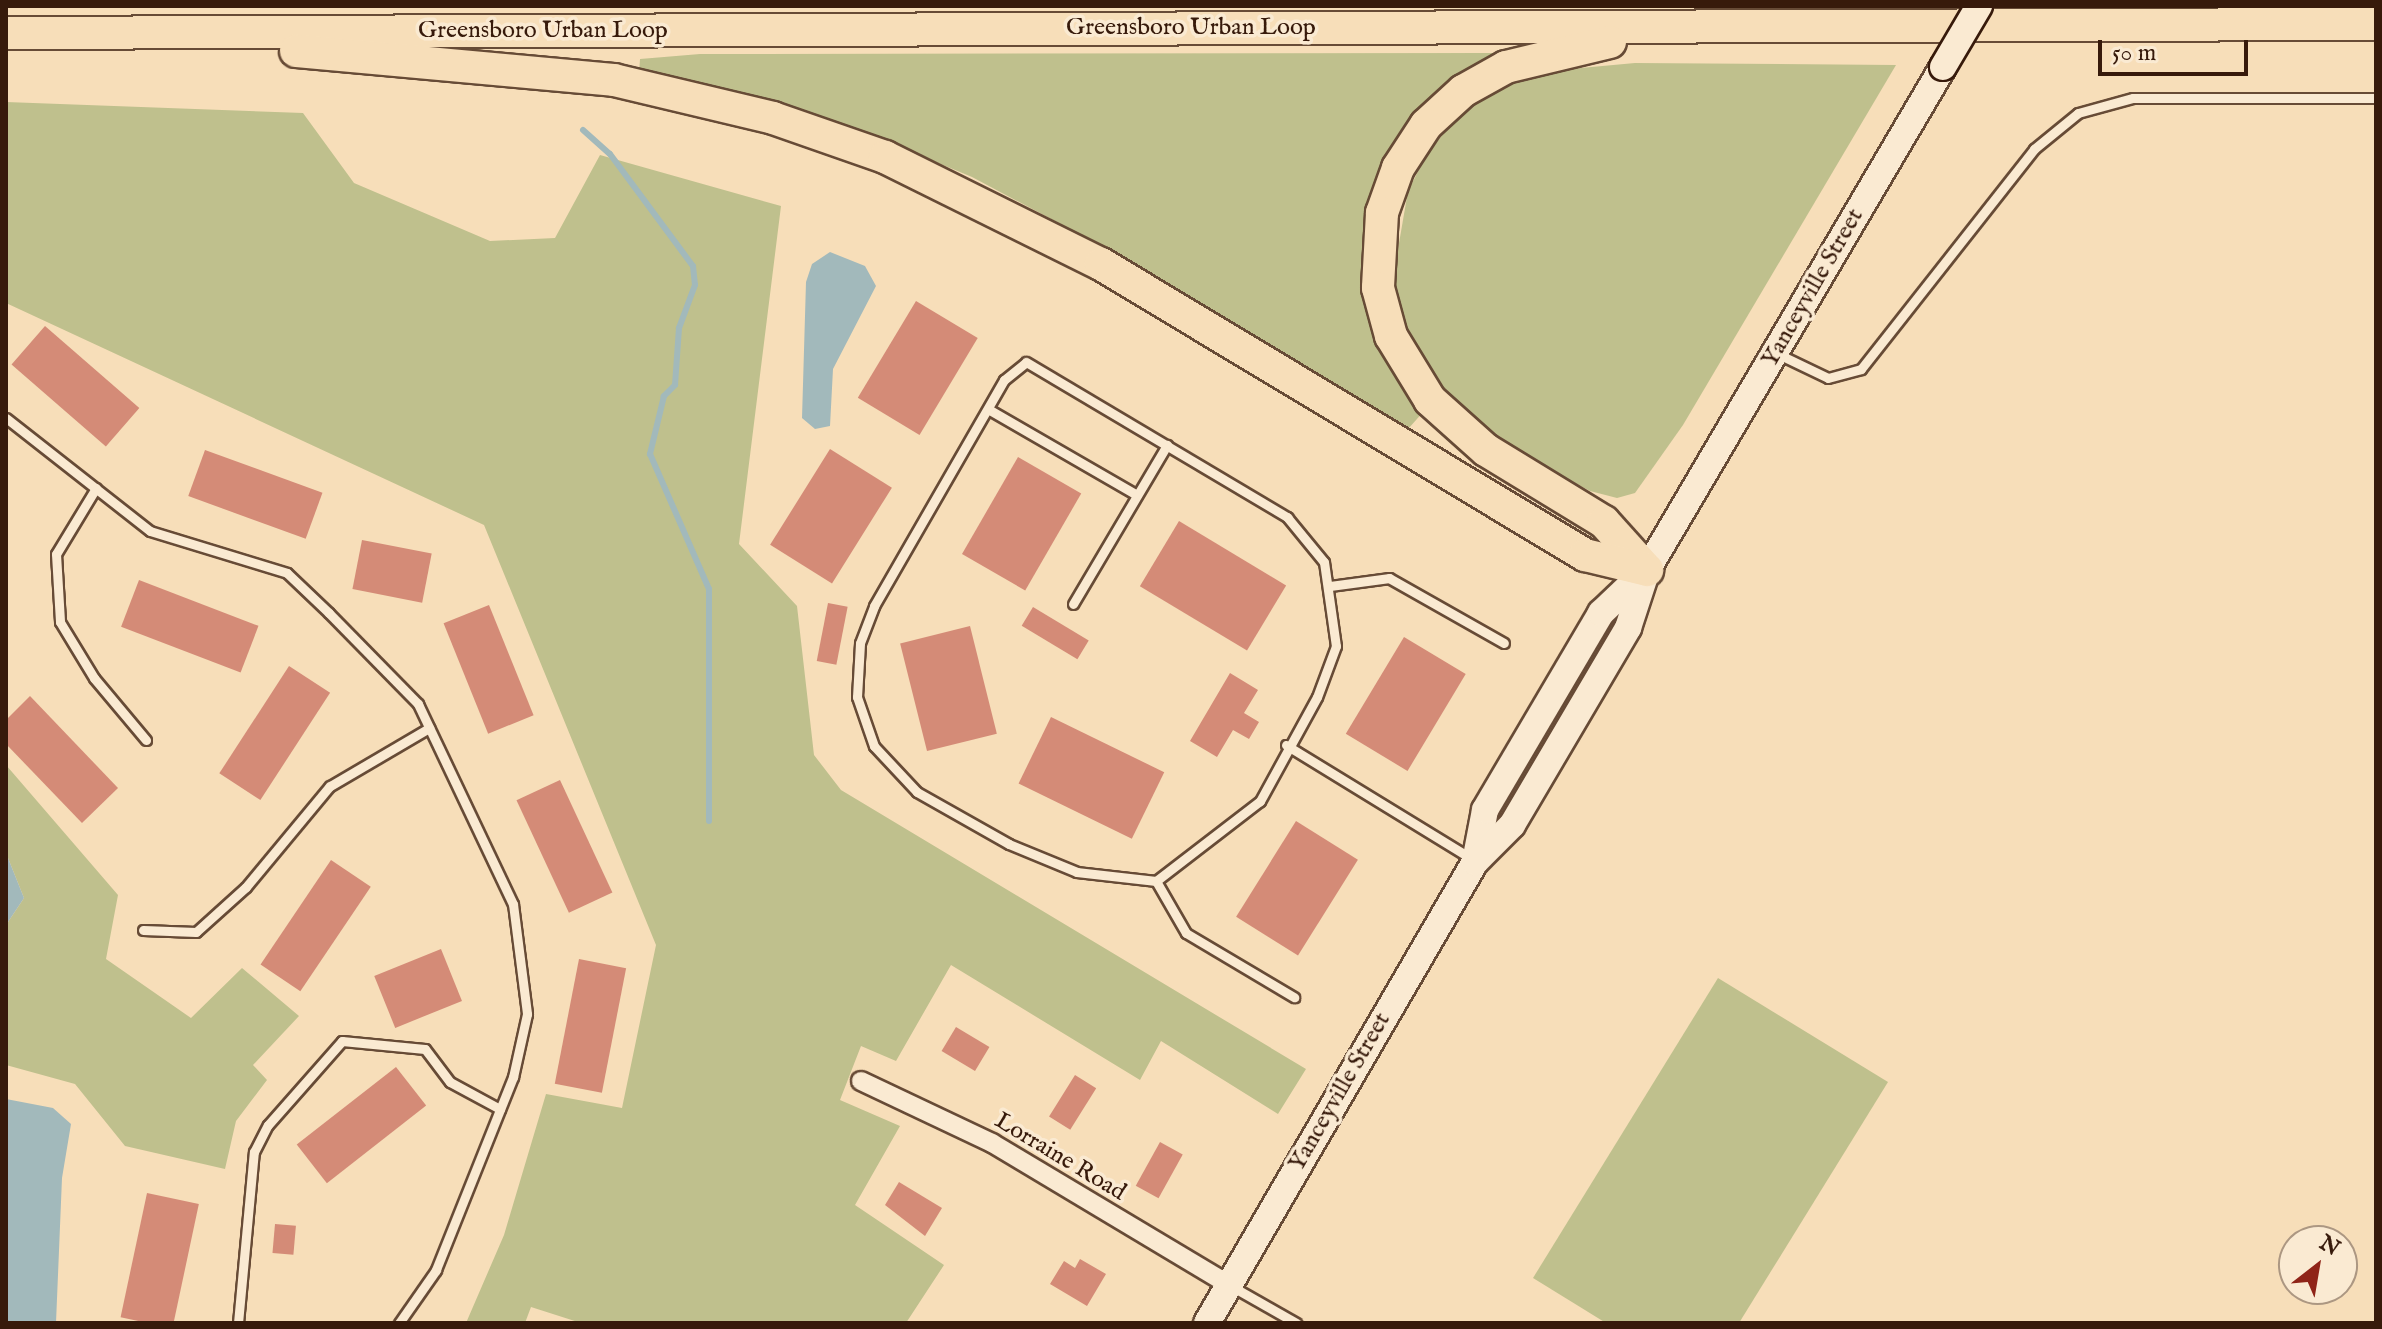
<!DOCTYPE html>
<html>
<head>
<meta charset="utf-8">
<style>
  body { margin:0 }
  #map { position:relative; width:2382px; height:1329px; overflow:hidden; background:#f7deb9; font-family:"IM FELL English",serif }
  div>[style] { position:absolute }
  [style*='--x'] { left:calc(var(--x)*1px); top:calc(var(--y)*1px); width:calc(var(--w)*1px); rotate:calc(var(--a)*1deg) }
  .green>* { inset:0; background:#bfc08d }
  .water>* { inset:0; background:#a2b9bb }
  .stream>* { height:6px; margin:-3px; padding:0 3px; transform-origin:3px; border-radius:3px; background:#a2b9bb }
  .building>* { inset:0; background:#d48b77; transform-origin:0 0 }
  .roads { filter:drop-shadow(2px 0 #674b36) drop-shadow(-2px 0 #674b36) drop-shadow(0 2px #674b36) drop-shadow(0 -2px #674b36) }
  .service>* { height:9px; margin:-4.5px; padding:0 4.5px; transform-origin:4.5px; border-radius:4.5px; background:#faead2 }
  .minor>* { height:18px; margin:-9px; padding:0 9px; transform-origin:9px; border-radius:9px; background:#faead2 }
  .secondary>* { height:26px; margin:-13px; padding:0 13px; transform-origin:13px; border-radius:13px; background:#faead2 }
  .motorway>* { height:32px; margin:-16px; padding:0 16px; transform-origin:16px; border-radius:16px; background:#f7deb9 }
  .bridges { filter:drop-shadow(2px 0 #371a0b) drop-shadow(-2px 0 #371a0b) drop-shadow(0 2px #371a0b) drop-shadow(0 -2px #371a0b) }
  .secondary-bridge>* { height:26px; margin:-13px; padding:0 13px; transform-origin:13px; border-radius:13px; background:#faead2 }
  span { translate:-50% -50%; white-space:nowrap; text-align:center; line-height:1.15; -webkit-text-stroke:7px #faead2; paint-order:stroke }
  .street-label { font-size:24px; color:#371a0b }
  .frame { position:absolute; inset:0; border:8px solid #371a0b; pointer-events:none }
  .north { position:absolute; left:2278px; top:1225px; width:80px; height:80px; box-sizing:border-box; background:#faead2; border:2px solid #ac9782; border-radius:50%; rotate:31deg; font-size:22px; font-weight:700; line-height:32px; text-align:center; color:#371a0b }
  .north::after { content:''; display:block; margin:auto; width:28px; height:36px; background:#8f2418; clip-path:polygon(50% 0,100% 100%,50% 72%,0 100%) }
  .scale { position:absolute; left:2098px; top:40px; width:150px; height:36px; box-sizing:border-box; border:4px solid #371a0b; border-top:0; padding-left:10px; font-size:24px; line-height:28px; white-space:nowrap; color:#371a0b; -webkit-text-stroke:6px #faead2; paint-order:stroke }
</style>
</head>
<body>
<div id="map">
  <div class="green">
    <i style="clip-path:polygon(1497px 53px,1439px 88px,1409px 123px,1368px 212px,1363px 268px,1372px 323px,1395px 375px,1425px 410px,1408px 429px,1089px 239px,972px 177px,849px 126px,740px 94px,639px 74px,640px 59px,700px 54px)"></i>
    <i style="clip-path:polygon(1635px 63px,1896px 65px,1683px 425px,1635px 493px,1617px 498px,1590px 491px,1520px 454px,1445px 392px,1402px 319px,1393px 278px,1408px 191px,1428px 152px,1459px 115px,1500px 88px,1559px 70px)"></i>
    <i style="clip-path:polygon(6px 102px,303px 113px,354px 183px,490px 241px,555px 238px,600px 155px,781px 206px,739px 544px,797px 606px,814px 755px,841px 790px,1306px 1069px,1278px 1114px,1161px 1041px,1140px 1080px,951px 965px,896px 1061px,861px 1046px,840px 1100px,900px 1126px,855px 1205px,944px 1265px,906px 1323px,581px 1323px,531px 1307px,525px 1323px,466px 1323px,504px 1235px,546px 1094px,622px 1108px,656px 945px,484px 525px,6px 303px)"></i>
    <i style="clip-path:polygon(6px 765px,118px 895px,106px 959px,191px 1018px,242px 968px,299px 1016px,253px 1065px,267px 1080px,236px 1121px,225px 1169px,125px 1146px,75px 1084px,6px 1065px,6px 925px,24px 898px,6px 853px)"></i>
    <i style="clip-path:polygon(1718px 978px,1888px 1082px,1739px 1323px,1606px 1323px,1533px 1278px)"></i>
  </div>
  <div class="water">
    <i style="clip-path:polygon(830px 252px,865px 266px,876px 286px,833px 369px,830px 426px,815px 429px,802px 418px,806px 282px,812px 264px)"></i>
    <i style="clip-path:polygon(6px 853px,24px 898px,6px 925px)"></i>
    <i style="clip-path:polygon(6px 1099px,53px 1108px,71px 1124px,62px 1178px,56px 1323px,6px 1323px)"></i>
  </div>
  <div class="stream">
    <i style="--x:583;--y:130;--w:36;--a:42"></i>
    <i style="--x:610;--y:154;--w:139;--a:53.5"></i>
    <i style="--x:693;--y:266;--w:19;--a:84"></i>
    <i style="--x:695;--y:285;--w:46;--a:110.4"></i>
    <i style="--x:679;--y:328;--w:57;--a:94"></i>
    <i style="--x:675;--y:385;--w:16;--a:135"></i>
    <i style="--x:664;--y:396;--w:60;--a:103.6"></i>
    <i style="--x:650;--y:454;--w:147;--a:66.4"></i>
    <i style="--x:709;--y:589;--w:232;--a:90"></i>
  </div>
  <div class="building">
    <i style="left:916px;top:301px;width:72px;height:113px;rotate:31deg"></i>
    <i style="left:45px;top:326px;width:125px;height:51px;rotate:41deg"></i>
    <i style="left:830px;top:449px;width:73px;height:113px;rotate:32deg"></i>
    <i style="left:205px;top:450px;width:125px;height:49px;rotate:20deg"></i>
    <i style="left:1018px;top:457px;width:73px;height:112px;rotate:30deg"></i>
    <i style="left:1179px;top:521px;width:125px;height:76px;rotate:31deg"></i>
    <i style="left:362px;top:540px;width:71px;height:50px;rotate:11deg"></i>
    <i style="left:139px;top:580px;width:128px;height:50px;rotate:21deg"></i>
    <i style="left:828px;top:603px;width:20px;height:59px;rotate:11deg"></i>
    <i style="left:489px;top:605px;width:119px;height:49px;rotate:68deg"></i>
    <i style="left:1033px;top:607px;width:65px;height:22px;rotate:31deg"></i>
    <i style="left:970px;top:626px;width:111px;height:72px;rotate:76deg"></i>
    <i style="left:1404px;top:637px;width:72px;height:113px;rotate:31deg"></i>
    <i style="left:289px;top:666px;width:49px;height:128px;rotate:33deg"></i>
    <i style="clip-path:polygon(1230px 673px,1258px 690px,1244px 713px,1259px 722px,1249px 739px,1233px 730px,1217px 757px,1190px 741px)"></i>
    <i style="clip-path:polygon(30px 696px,118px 788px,82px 823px,6px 744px,6px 720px)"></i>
    <i style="left:1051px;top:717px;width:126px;height:74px;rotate:26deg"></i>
    <i style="left:560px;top:780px;width:124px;height:48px;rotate:65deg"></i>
    <i style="left:1296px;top:821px;width:73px;height:113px;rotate:32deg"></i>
    <i style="left:331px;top:860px;width:48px;height:126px;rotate:34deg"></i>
    <i style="left:441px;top:949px;width:56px;height:72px;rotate:68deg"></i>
    <i style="left:579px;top:959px;width:48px;height:127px;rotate:11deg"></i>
    <i style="left:956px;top:1027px;width:39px;height:28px;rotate:31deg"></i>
    <i style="left:396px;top:1067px;width:49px;height:126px;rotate:52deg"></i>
    <i style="left:1075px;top:1075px;width:25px;height:49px;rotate:32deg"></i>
    <i style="left:1160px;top:1142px;width:26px;height:50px;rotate:29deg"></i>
    <i style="clip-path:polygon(899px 1182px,942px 1208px,925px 1236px,885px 1205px)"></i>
    <i style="left:147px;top:1193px;width:53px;height:127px;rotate:12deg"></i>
    <i style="left:275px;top:1224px;width:21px;height:29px;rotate:5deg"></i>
    <i style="clip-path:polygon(1080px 1259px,1106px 1274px,1087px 1306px,1050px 1284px,1064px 1261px,1075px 1268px)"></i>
  </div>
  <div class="roads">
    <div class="service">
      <i style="--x:1778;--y:354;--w:55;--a:25.6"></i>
      <i style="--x:1828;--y:378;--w:34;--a:-15"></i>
      <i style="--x:1861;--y:369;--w:280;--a:-51.8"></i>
      <i style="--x:2034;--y:149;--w:57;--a:-39.3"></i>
      <i style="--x:2078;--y:113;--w:57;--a:-15.3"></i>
      <i style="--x:2133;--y:98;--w:243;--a:0"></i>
      <i style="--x:1026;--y:362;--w:304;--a:30.7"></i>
      <i style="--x:1287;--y:517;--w:58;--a:50.6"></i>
      <i style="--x:1324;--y:562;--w:85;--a:81.9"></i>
      <i style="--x:1336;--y:646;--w:54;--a:110.4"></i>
      <i style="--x:1317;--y:697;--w:119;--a:118.7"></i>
      <i style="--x:1260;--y:801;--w:131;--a:142.4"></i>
      <i style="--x:1156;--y:881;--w:80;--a:-173.5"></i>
      <i style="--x:1077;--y:872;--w:74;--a:-157.6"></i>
      <i style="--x:1009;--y:844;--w:106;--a:-150.5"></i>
      <i style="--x:917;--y:792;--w:63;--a:-133.1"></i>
      <i style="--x:874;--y:746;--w:52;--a:-109.1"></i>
      <i style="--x:857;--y:697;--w:54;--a:-86.8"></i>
      <i style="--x:860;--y:643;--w:40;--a:-69"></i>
      <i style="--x:874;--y:606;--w:261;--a:-60.1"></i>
      <i style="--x:1004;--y:380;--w:28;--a:-39"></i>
      <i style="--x:988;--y:409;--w:172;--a:30"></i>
      <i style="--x:6;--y:418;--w:183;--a:38.1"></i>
      <i style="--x:150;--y:531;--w:143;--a:17"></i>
      <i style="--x:287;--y:573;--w:58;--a:43.6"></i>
      <i style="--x:329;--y:613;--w:127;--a:45.6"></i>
      <i style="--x:418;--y:704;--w:221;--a:64.6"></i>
      <i style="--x:513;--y:904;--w:111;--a:82.7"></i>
      <i style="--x:527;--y:1014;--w:65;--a:102.5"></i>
      <i style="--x:513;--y:1077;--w:208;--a:111.8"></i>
      <i style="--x:436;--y:1270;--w:65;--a:124.9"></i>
      <i style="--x:96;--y:488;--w:77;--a:121.2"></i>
      <i style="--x:56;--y:554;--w:68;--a:86.6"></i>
      <i style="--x:60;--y:622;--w:66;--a:58.7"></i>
      <i style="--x:94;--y:678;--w:81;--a:50"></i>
      <i style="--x:1330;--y:586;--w:60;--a:-7.7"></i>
      <i style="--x:1389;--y:578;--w:132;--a:29.5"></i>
      <i style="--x:1073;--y:604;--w:185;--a:-59.4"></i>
      <i style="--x:1286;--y:745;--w:220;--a:31.5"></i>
      <i style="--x:1156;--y:881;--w:60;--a:60"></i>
      <i style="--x:1186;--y:933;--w:126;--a:30.7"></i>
      <i style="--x:143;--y:930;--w:53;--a:2.2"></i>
      <i style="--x:196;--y:932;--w:67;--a:-42"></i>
      <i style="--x:246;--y:887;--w:131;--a:-50.3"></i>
      <i style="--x:330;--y:786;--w:115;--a:-30.4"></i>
      <i style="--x:1231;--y:1286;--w:75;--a:29.6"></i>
      <i style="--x:238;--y:1323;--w:172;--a:-84.7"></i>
      <i style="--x:254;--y:1152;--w:30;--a:-63"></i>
      <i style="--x:268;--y:1125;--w:112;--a:-48.6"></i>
      <i style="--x:342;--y:1041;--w:83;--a:5.5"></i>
      <i style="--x:425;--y:1049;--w:41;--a:52.9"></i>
      <i style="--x:450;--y:1082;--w:57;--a:28.4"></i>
    </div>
    <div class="minor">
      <i style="--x:861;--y:1081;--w:145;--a:25.3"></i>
      <i style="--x:992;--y:1143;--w:275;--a:30.9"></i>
    </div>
    <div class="secondary">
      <i style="--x:1475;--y:862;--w:53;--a:-79.1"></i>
      <i style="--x:1485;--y:810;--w:229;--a:-59.5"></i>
      <i style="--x:1601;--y:613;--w:59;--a:-43.6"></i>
      <i style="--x:1207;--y:1323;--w:533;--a:-59.83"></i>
      <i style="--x:1475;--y:862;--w:52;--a:-45"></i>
      <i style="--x:1512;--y:825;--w:229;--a:-59.5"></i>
      <i style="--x:1628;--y:628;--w:61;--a:-71.9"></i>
      <i style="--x:1647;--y:570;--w:584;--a:-59.52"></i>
    </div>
    <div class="motorway">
      <i style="--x:6;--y:33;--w:2370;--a:-0.22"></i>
      <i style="--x:1610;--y:42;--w:107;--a:166.5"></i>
      <i style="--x:1506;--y:67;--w:49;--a:150.8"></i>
      <i style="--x:1463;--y:91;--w:50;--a:137.4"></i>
      <i style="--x:1426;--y:125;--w:51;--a:123.1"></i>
      <i style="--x:1398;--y:168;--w:48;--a:109.6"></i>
      <i style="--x:1382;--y:213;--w:75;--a:93.1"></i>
      <i style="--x:1378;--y:288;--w:50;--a:74.8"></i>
      <i style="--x:1391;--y:336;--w:75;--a:58.6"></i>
      <i style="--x:1430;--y:400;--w:75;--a:41.8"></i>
      <i style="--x:1486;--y:450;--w:138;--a:31.4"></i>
      <i style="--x:1604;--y:522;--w:64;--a:48.1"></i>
      <i style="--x:296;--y:51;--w:319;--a:5.2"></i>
      <i style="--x:614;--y:80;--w:163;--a:13.4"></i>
      <i style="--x:773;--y:118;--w:119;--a:19.2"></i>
      <i style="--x:885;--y:157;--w:241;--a:26.4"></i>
      <i style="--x:1101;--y:264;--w:565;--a:31.02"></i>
      <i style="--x:1585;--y:555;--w:64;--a:13.6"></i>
    </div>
  </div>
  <div class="bridges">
    <div class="secondary-bridge">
      <i style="--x:1943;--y:67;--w:71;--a:-59.5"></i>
    </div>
  </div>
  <div class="street-label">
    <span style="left:1191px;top:28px">Greensboro Urban Loop</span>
    <span style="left:543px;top:31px">Greensboro Urban Loop</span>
    <span style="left:1813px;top:288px;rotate:-60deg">Yanceyville Street</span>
    <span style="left:1340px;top:1092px;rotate:-60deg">Yanceyville Street</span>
    <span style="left:1060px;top:1157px;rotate:31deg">Lorraine Road</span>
  </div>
  <div class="frame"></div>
  <div class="north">N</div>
  <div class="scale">50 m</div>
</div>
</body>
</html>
